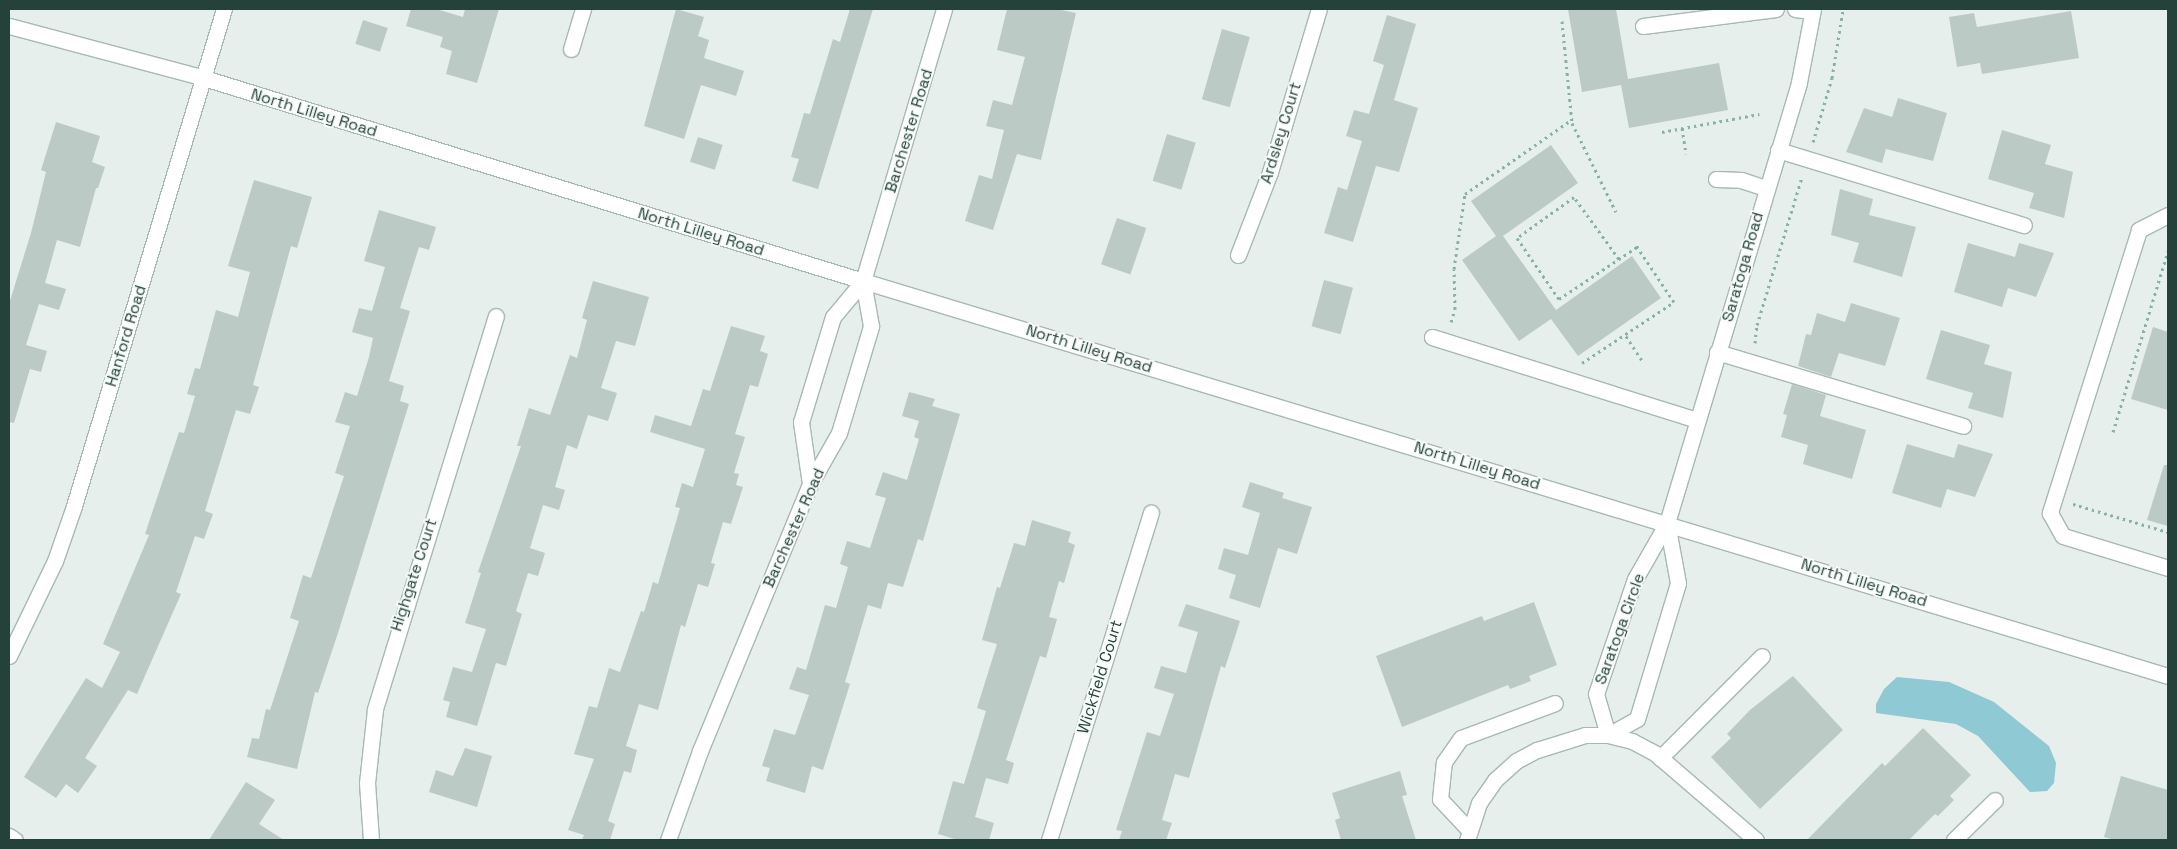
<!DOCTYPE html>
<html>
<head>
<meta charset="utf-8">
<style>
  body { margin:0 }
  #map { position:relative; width:2177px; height:849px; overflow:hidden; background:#e6efeb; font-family:"Space Grotesk",sans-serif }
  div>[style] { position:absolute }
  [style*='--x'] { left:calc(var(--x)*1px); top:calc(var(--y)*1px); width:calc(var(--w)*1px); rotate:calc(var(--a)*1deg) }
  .water>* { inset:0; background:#8ec9d4 }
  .building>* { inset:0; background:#bbcac4; transform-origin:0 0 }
  .path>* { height:3px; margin-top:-1.5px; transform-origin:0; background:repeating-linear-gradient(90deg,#86b3a5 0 2.5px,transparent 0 6.5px) }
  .roads { filter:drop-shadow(1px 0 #a8b8b2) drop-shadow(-1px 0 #a8b8b2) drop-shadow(0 1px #a8b8b2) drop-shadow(0 -1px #a8b8b2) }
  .minor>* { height:15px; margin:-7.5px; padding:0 7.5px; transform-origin:7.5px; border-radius:7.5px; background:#fff }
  span { translate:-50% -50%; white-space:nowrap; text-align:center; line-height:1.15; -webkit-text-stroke:4px #f7fbf9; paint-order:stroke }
  .street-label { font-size:16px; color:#24423a }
  .frame { position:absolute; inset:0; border:10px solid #24423a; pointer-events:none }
</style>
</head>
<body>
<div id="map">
  <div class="water">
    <i style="clip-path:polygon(1897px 677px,1949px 682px,1994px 702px,2049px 746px,2056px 763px,2054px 783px,2047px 791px,2030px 792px,1978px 736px,1956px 724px,1876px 713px,1876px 704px,1884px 689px)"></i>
  </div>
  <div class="building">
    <i style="clip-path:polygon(411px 9px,436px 9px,463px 17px,465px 9px,499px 9px,477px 83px,446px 74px,452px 51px,440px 47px,443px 37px,406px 26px)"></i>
    <i style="clip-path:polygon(676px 9px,704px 17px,698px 36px,709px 40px,704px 58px,744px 71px,736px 96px,701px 85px,684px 139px,644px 126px)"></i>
    <i style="clip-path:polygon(850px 9px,873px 9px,818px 189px,792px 181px,799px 159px,791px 157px,804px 113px,810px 114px,833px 39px,840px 42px)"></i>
    <i style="clip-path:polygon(1007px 9px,1057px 9px,1076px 13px,1041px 160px,1017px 154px,993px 230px,965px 221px,979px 175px,992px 179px,1004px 130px,986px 126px,993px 100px,1012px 105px,1025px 57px,997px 50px)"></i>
    <i style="clip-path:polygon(1568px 9px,1616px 9px,1628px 79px,1719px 63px,1728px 110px,1629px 128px,1621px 85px,1582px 92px)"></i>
    <i style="clip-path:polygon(2071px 11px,2079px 58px,1982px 74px,1980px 63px,1957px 67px,1949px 17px,1974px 13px,1977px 27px)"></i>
    <i style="clip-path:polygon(1387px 15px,1416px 24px,1394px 100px,1418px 108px,1399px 172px,1376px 166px,1353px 242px,1324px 233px,1338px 187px,1347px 190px,1362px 141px,1346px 136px,1354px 110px,1369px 114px,1384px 65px,1373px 61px)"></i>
    <i style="left:363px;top:20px;width:26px;height:25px;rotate:18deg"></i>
    <i style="left:1222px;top:29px;width:29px;height:73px;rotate:16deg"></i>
    <i style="clip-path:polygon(1898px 98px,1947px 113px,1933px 161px,1886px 149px,1882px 163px,1846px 152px,1864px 108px,1892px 117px)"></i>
    <i style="clip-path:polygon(56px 122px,100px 136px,92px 162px,105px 167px,98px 188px,96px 188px,80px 247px,57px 240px,45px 283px,66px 289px,59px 310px,39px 304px,26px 345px,47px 351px,41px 372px,30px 369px,14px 423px,9px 422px,9px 304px,31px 233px,46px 172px,41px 170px)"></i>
    <i style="clip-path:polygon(2002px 130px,2051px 145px,2045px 164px,2073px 172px,2064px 218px,2029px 208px,2034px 193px,1988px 179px)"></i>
    <i style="left:1167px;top:134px;width:30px;height:49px;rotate:17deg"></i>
    <i style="left:698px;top:137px;width:26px;height:26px;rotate:18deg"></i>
    <i style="clip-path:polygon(1551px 145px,1578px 183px,1503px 236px,1556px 310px,1632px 256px,1661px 298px,1578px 356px,1551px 319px,1519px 341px,1462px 260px,1496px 236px,1471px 201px)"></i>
    <i style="clip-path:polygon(254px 180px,312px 197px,297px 248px,291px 246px,253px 385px,259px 387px,250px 414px,236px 410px,205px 511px,213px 514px,204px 539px,195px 536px,176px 592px,181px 594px,137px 694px,128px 690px,85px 758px,97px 766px,78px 793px,66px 784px,56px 798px,24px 777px,86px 678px,102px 688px,120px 652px,103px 644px,149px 535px,145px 534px,179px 432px,184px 433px,195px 396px,187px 394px,195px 368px,200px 369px,216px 310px,238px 317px,250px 272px,228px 266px)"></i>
    <i style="clip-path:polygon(1840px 189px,1873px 199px,1869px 215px,1916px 227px,1902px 277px,1853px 262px,1859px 243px,1831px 235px)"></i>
    <i style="clip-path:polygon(379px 210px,436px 227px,429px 250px,419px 247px,400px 308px,410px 311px,389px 381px,404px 386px,400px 401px,409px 404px,338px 633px,318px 693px,315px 692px,297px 769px,247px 757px,252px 738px,259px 739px,266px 709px,270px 710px,299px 621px,290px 618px,303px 575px,311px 578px,344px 476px,335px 473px,350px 426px,335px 422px,345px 392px,357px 396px,369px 357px,373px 338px,352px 332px,359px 308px,372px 311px,385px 267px,364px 261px)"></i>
    <i style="left:1117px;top:218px;width:31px;height:49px;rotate:19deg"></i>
    <i style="clip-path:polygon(1968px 243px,2015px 257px,2019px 243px,2054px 253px,2036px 297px,2008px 288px,2002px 307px,1954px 292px)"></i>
    <i style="left:1324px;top:280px;width:30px;height:48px;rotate:15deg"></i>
    <i style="clip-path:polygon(593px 281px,649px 297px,635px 346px,616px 341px,601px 388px,617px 393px,608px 421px,588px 415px,577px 449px,567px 445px,555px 487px,565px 490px,559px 510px,543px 505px,530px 548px,545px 553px,538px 576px,528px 573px,516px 611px,522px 614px,506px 666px,496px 663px,477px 726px,446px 717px,450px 702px,443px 700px,453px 667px,472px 672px,486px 629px,465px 623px,481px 573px,478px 572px,521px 446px,517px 446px,529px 408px,550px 415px,570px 355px,577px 358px,587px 320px,582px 318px)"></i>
    <i style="clip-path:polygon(1851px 303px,1900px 318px,1885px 366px,1839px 353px,1831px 377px,1798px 366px,1806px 334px,1811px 335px,1817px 313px,1845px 322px)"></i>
    <i style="clip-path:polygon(731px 326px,765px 336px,760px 351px,768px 354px,758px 387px,750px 385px,735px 434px,745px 437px,734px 473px,739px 474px,736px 485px,743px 487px,731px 524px,723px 522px,711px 563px,715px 564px,708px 587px,698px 584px,685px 627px,681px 625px,658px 710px,639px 704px,626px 746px,637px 750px,631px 773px,624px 771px,608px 821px,615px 824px,610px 840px,582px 840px,584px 835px,568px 830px,594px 759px,574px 754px,589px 706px,597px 708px,609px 668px,620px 672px,641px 611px,644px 612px,653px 582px,658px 584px,680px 508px,675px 507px,682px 483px,693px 487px,705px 449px,650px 432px,655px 415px,691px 426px,703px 389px,710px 391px)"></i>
    <i style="clip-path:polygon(2153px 327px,2168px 332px,2168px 410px,2131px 399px)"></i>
    <i style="clip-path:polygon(1941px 330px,1990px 345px,1984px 364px,2012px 372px,2003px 418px,1968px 408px,1973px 393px,1926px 379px)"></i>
    <i style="clip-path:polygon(1792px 384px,1826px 395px,1820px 416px,1866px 430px,1852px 479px,1803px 464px,1808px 445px,1781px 437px,1787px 415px,1783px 414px)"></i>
    <i style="clip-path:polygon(909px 392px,935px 399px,932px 406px,960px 414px,923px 541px,918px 539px,903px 587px,888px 583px,881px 609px,868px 605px,845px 682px,850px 684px,823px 770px,812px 766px,805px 793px,766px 781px,770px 768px,762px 766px,774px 729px,795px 735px,809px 695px,789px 689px,797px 667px,806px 670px,825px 605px,836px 608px,848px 567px,840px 564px,847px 541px,870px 548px,886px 498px,875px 495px,883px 472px,907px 480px,919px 439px,914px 437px,919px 421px,902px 416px)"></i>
    <i style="clip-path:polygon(1907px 444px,1954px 458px,1958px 444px,1993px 454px,1975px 497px,1947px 489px,1941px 508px,1892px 493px)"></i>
    <i style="clip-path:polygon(2164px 465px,2168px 465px,2168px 526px,2147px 520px)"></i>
    <i style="clip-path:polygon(1250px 482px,1284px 493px,1282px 498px,1312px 507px,1297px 554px,1278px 548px,1260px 608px,1229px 598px,1236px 575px,1218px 569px,1224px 548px,1248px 555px,1260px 513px,1242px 507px)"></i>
    <i style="clip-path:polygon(1032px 520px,1071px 532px,1068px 542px,1075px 545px,1064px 583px,1059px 581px,1049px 617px,1057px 619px,1046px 658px,1040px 656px,1006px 760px,1014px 763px,1008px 784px,986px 778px,975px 817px,994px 823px,989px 840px,958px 840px,938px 834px,953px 781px,964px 784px,986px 711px,977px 708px,997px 644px,982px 640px,997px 587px,1000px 588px,1014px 543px,1025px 546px)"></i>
    <i style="clip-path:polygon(1534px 602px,1557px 665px,1529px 676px,1531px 681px,1510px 689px,1508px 685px,1402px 727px,1376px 656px,1482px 616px,1484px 621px)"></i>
    <i style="clip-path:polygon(1186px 604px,1240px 621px,1225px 668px,1221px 666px,1189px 778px,1175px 774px,1162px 820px,1172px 823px,1166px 840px,1119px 840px,1122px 831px,1116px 830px,1147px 732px,1160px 736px,1174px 694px,1154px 688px,1161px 666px,1186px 673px,1198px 632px,1178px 626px)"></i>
    <i style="clip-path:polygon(1793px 676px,1843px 730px,1760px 809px,1711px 757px,1731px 738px,1727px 734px,1750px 710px)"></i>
    <i style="clip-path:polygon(1923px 728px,1971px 775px,1950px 796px,1954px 800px,1938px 816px,1935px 814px,1909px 840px,1807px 840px,1882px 763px,1885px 766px)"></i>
    <i style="clip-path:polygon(465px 748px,492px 756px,477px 807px,429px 792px,436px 770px,453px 776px)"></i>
    <i style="clip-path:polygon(1400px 771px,1407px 795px,1402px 796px,1416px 840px,1341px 840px,1335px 820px,1340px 818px,1332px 793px)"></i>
    <i style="clip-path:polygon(2121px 776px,2168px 790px,2168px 840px,2115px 840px,2104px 837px)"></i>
    <i style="clip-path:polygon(246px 782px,275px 800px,259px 824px,284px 840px,209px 840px)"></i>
  </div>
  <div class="path">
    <i style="--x:1562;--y:21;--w:102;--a:84.4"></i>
    <i style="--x:1572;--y:123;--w:99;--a:63.7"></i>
    <i style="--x:1682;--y:128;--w:26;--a:81"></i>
    <i style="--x:1662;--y:132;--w:99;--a:-10.5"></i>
    <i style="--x:1813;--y:142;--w:67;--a:-73.5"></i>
    <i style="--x:1832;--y:78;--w:70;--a:-80.9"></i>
    <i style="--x:1619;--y:259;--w:77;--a:-126"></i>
    <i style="--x:1574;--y:197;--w:70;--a:144.3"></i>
    <i style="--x:1517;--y:238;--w:74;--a:55.5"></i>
    <i style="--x:1559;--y:299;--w:94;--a:-33.7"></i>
    <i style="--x:1451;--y:322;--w:14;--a:-73"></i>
    <i style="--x:1455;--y:309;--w:40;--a:-91.4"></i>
    <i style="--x:1454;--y:269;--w:76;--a:-81.7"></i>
    <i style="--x:1465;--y:194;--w:129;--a:-34.9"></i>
    <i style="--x:1626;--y:336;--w:31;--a:57"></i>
    <i style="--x:1755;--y:343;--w:18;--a:-84"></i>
    <i style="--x:1757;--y:325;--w:155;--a:-73.1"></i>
    <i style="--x:1582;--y:363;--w:110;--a:-33.5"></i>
    <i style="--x:1674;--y:302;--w:69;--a:-123.7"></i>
    <i style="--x:2113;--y:432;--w:189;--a:-73.1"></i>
    <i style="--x:2073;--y:504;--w:99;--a:16.4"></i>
  </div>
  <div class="roads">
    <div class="minor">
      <i style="--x:1795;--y:9;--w:17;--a:7"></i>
      <i style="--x:9;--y:26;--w:202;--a:14.9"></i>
      <i style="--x:204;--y:78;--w:690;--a:17.12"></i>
      <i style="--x:863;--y:281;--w:1363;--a:16.84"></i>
      <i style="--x:1643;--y:26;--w:134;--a:-7.3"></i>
      <i style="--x:571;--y:49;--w:42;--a:-73.3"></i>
      <i style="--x:1778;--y:150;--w:257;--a:17"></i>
      <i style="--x:1716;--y:179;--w:25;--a:2"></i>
      <i style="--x:1741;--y:180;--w:26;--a:18"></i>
      <i style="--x:2168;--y:215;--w:33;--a:153"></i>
      <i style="--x:2139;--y:230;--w:297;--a:107.5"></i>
      <i style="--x:2050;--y:513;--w:26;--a:61"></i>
      <i style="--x:2063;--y:536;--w:110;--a:16.9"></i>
      <i style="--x:1238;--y:255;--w:89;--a:-68.9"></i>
      <i style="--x:1270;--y:172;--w:170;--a:-73.3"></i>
      <i style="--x:1432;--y:337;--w:278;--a:17.4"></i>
      <i style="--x:1717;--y:352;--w:257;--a:16.7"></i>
      <i style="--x:810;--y:484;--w:63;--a:-98.3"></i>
      <i style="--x:801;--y:422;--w:110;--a:-73.1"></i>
      <i style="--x:833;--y:317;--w:47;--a:-50.2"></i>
      <i style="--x:9;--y:656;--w:106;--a:-64.2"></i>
      <i style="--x:55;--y:561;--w:58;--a:-70.9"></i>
      <i style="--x:74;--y:506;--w:519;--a:-73.21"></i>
      <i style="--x:1608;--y:735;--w:43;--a:-106.3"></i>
      <i style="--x:1596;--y:694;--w:121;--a:-71.3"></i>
      <i style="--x:1635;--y:579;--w:64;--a:-60.3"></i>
      <i style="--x:1667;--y:523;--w:460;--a:-73.3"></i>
      <i style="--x:1799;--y:82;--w:74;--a:-79.1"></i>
      <i style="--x:1608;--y:735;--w:33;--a:-29"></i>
      <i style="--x:1637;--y:719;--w:142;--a:-73.2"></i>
      <i style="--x:1678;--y:583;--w:61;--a:-100.4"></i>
      <i style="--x:1660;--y:758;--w:144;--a:-45"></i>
      <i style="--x:1469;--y:830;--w:42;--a:-133.1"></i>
      <i style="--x:1440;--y:799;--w:37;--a:-84"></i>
      <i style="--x:1444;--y:762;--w:29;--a:-55"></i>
      <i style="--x:1461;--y:738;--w:100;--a:-20.4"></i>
      <i style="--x:9;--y:836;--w:7;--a:34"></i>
      <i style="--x:371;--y:840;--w:57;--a:-94"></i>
      <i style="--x:367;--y:783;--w:74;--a:-83.8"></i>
      <i style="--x:375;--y:709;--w:411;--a:-72.9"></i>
      <i style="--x:668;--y:840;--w:95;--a:-70.2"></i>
      <i style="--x:700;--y:751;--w:289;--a:-67.6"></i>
      <i style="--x:810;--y:484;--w:59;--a:-60.4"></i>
      <i style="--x:839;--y:433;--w:112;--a:-73.3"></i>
      <i style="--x:871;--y:326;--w:46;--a:-100.1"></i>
      <i style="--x:863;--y:281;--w:284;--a:-73.4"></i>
      <i style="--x:1049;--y:840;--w:343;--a:-72.7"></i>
      <i style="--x:1467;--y:840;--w:39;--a:-72"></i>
      <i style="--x:1479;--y:803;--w:28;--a:-55"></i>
      <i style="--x:1495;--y:780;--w:28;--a:-42"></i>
      <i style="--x:1516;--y:761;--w:24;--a:-28"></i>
      <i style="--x:1537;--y:750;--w:50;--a:-17.4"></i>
      <i style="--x:1585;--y:735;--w:23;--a:0"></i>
      <i style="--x:1608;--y:735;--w:25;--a:14"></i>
      <i style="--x:1632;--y:741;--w:27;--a:28"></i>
      <i style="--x:1656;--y:754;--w:132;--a:40.7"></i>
      <i style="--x:1954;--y:840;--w:57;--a:-44.3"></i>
    </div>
  </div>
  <div class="street-label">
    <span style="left:314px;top:113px;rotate:17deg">North Lilley Road</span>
    <span style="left:909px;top:131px;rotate:-73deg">Barchester Road</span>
    <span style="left:1281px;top:133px;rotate:-73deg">Ardsley Court</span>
    <span style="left:701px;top:232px;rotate:17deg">North Lilley Road</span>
    <span style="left:1743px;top:267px;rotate:-74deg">Saratoga Road</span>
    <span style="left:126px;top:336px;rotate:-73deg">Hanford Road</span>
    <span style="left:1089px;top:349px;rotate:17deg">North Lilley Road</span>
    <span style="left:1477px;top:466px;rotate:17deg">North Lilley Road</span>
    <span style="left:794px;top:528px;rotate:-66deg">Barchester Road</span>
    <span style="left:414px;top:575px;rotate:-72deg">Highgate Court</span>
    <span style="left:1864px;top:583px;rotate:17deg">North Lilley Road</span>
    <span style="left:1620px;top:629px;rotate:-70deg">Saratoga Circle</span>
    <span style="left:1100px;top:677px;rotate:-73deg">Wickfield Court</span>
  </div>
  <div class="frame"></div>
</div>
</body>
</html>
